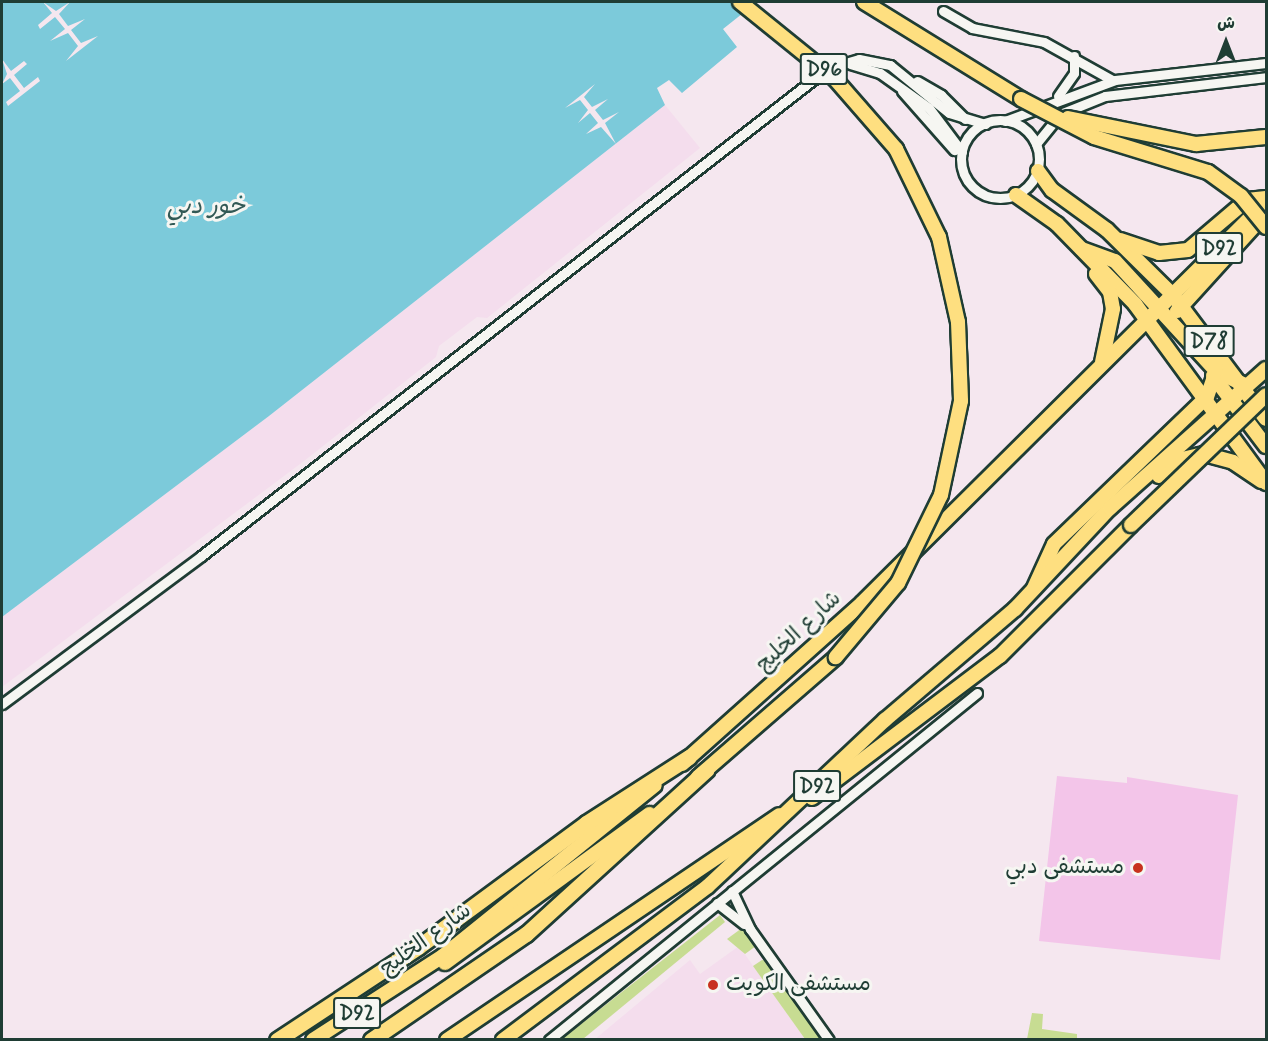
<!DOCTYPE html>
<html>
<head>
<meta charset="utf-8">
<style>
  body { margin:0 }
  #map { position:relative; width:1268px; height:1041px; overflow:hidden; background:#f5e7ef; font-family:Mynerve,"Playpen Sans Arabic",sans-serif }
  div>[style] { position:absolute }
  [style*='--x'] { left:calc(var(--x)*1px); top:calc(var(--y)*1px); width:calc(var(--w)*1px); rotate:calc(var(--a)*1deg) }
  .built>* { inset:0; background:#f4dded }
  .green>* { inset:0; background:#c7dc92 }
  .water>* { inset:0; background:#7ccada }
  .pier>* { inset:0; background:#f5e7ef }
  .building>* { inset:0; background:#f3c5e9 }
  .roads { filter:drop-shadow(2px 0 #1f3d34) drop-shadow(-2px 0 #1f3d34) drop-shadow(0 2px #1f3d34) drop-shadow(0 -2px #1f3d34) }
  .minor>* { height:9px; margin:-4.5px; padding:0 4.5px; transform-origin:4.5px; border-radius:4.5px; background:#f6f6f2 }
  .minor>.ring { margin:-4.5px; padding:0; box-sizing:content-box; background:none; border:9px solid #f6f6f2; border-radius:50% }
  .primary>* { height:14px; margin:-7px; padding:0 7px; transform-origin:7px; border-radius:7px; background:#fedf80 }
  .trunk>* { height:15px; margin:-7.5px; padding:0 7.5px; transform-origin:7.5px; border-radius:7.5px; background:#fedf80 }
  .bridges { filter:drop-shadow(2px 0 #1f3d34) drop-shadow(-2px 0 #1f3d34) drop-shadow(0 2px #1f3d34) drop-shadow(0 -2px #1f3d34) }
  .primary-bridge>* { height:14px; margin:-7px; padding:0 7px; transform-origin:7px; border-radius:7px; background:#fedf80 }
  .dots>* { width:16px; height:16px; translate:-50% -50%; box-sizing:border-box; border:3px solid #f6f6f2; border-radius:50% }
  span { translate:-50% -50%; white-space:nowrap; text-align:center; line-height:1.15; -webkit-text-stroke:6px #f6f6f2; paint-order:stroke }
  .shield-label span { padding:2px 4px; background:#f6f6f2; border:2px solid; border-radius:4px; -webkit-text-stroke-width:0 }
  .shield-label { font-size:21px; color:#1f3d34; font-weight:700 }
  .street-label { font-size:22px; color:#1f3d34 }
  .poi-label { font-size:22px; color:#1f3d34 }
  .right { translate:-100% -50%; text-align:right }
  .left { translate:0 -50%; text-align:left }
  .water-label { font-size:24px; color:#325955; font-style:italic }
  .frame { position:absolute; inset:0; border:3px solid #1f3d34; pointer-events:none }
  .north { position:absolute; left:1196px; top:12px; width:60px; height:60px; -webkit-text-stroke:4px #f6f6f2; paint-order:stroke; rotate:0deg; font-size:16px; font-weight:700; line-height:24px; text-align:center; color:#1f3d34 }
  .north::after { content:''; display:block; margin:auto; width:21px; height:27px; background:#1f3d34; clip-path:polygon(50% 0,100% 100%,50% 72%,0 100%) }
</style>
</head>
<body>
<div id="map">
  <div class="built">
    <i style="clip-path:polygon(665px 105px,700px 148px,487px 318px,477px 317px,439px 346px,436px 357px,304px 461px,2px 687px,2px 617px,269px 416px)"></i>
    <i style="clip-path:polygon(739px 946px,805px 1039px,594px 1040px,690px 960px,700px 974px)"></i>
  </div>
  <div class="green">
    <i style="clip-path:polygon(720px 915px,725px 922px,583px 1039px,562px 1039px)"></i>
    <i style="clip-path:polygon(742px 928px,756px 946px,745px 954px,727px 939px)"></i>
    <i style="clip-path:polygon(762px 960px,768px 961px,825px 1039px,805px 1039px,753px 966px)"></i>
    <i style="clip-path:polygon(1032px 1013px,1043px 1014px,1042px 1029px,1077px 1034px,1077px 1039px,1027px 1039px)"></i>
  </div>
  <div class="water">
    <i style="clip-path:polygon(2px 2px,757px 2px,723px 29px,737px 47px,682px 93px,669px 80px,657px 88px,665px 105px,269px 416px,2px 617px)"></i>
  </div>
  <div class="pier">
    <i style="clip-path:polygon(43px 2px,56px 11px,70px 2px,59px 14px,68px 26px,85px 19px,71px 30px,81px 43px,98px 36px,66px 61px,78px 46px,68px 33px,50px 41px,65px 29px,55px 17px,40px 29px,38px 25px,52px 13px)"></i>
    <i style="clip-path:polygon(2px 59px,11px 71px,24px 61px,27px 64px,14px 75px,24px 88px,38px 77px,40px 81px,8px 106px,6px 102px,20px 91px,10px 78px,2px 84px,7px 74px)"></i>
    <i style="clip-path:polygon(595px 84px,584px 97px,592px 107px,608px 99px,595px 110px,603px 120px,619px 112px,605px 123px,616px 144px,601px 127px,586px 134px,598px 123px,590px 113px,578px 123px,588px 110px,580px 100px,565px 108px)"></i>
  </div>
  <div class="building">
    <i style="clip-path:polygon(1057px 776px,1127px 783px,1127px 777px,1238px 795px,1220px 960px,1039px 941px)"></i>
  </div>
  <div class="roads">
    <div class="minor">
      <i style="--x:943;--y:11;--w:34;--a:30"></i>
      <i style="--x:972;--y:28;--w:73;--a:11"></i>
      <i style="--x:1044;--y:42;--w:78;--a:29.2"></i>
      <i style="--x:850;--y:64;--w:31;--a:17"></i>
      <i style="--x:880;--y:73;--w:60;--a:35.5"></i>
      <i style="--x:929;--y:108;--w:55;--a:53.1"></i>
      <i style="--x:917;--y:81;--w:28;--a:30"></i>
      <i style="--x:941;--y:95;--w:34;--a:45"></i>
      <i style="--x:902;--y:91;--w:79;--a:48.6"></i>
      <i style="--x:1058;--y:96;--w:28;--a:-55"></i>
      <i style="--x:1074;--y:73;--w:17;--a:-90"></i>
      <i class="ring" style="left:961px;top:120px;width:69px;height:69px"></i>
      <i style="--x:1005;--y:121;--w:117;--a:-20.4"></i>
      <i style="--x:1115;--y:80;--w:152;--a:-6.4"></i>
      <i style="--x:1036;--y:144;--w:38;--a:-51"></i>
      <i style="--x:1060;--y:114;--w:48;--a:-21.8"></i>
      <i style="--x:1105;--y:96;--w:162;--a:-6.7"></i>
      <i style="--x:2;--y:704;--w:248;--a:-36.6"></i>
      <i style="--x:201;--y:556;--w:795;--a:-37.89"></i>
      <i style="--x:828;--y:68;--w:32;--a:-16"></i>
      <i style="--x:859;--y:59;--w:32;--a:11"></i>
      <i style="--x:890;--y:65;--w:76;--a:39.1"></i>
      <i style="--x:949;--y:113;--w:38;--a:17"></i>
      <i style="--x:732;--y:891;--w:42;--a:64.7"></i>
      <i style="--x:750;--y:929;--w:136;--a:54.6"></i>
      <i style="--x:717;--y:903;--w:34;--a:38"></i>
      <i style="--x:549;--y:1040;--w:551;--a:-39.03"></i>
    </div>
    <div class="primary">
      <i style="--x:864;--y:2;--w:185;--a:31.7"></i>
      <i style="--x:1038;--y:171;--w:24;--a:54"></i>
      <i style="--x:1052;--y:190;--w:68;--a:36"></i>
      <i style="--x:1107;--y:230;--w:91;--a:44.6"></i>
      <i style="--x:1172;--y:294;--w:156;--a:53.1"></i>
      <i style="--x:1016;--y:195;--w:50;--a:35.3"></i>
      <i style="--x:1057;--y:224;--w:112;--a:45.7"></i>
      <i style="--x:1135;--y:304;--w:222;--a:53.8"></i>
      <i style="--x:1120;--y:240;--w:41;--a:18.4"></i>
      <i style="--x:1159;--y:253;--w:29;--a:-6"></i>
      <i style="--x:1188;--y:250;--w:77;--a:-40.3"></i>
      <i style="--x:1247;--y:200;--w:19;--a:-6"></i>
      <i style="--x:1082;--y:249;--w:35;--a:20"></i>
      <i style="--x:1115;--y:261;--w:149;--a:47.4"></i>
      <i style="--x:1216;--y:371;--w:34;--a:26"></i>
      <i style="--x:1096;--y:274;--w:23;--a:52"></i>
      <i style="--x:1110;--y:292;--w:17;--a:80"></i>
      <i style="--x:1113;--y:309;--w:54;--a:101.7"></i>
      <i style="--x:1177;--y:311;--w:132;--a:-47.8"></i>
      <i style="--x:1213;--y:376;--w:88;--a:52.9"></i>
      <i style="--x:1159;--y:476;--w:25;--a:-40"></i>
      <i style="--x:1178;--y:460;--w:27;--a:-13"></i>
      <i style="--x:1204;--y:454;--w:30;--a:15"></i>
      <i style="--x:1233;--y:462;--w:34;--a:34"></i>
      <i style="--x:1034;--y:588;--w:48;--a:-65.6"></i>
      <i style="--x:1054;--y:544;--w:212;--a:-43.9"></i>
      <i style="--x:1207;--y:397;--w:28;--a:-71"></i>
      <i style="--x:1216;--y:371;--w:25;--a:-99"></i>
      <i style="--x:682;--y:764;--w:241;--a:-41.8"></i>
      <i style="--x:862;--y:603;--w:569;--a:-44.79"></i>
      <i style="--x:698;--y:777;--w:183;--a:-41"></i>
      <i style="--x:812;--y:798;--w:236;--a:-37.1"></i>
      <i style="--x:1000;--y:656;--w:185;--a:-45"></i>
      <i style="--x:445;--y:963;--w:253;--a:-36.1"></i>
      <i style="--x:313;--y:1040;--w:155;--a:-32.9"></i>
      <i style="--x:443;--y:956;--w:272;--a:-38.9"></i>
      <i style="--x:447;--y:1040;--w:401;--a:-34.1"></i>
      <i style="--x:503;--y:1040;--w:256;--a:-36.9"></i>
      <i style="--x:708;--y:886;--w:243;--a:-43.2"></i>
      <i style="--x:885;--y:720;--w:171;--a:-40.5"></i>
      <i style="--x:1015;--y:609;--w:139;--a:-46.8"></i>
      <i style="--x:1110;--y:508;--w:209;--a:-41.7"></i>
    </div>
    <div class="trunk">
      <i style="--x:277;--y:1040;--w:169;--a:-33.4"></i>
      <i style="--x:418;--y:947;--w:209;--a:-36.4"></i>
      <i style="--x:586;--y:823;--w:122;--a:-32.7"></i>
      <i style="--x:371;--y:1040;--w:188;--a:-34.4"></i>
      <i style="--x:526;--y:934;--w:244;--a:-42.3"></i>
    </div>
  </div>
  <div class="bridges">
    <div class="primary-bridge">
      <i style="--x:740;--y:2;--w:122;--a:39"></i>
      <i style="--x:835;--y:79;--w:93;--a:48.9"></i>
      <i style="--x:896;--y:149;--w:98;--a:64"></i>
      <i style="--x:939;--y:237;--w:87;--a:77.4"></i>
      <i style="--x:958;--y:322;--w:79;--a:87.8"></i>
      <i style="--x:961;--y:401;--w:96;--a:102"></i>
      <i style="--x:941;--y:495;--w:98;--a:116"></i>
      <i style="--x:898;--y:583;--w:97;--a:130"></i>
      <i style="--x:1021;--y:99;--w:82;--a:27.5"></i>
      <i style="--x:1094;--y:137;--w:119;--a:17.1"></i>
      <i style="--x:1208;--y:172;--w:41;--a:36"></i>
      <i style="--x:1241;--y:196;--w:40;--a:51"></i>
      <i style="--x:1068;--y:118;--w:131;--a:11.5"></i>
      <i style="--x:1196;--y:144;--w:70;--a:-5.7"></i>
      <i style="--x:1131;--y:525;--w:187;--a:-43.9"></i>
    </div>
  </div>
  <div class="dots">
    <i style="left:1138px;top:868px;background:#c8321e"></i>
    <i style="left:713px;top:985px;background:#c8321e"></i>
  </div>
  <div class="shield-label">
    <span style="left:824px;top:69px">D96</span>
    <span style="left:1219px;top:248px">D92</span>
    <span style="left:1209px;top:341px">D78</span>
    <span style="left:817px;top:786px">D92</span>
    <span style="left:357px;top:1013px">D92</span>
  </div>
  <div class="street-label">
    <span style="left:799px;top:632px;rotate:-43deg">شارع الخليج</span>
    <span style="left:426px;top:940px;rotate:-36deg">شارع الخليج</span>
  </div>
  <div class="poi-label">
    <span class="right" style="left:1124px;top:868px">مستشفى دبي</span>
    <span class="left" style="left:726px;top:985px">مستشفى الكويت</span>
  </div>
  <div class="water-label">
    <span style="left:206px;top:207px">خور دبي</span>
  </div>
  <div class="frame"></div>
  <div class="north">ش</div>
</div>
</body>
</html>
